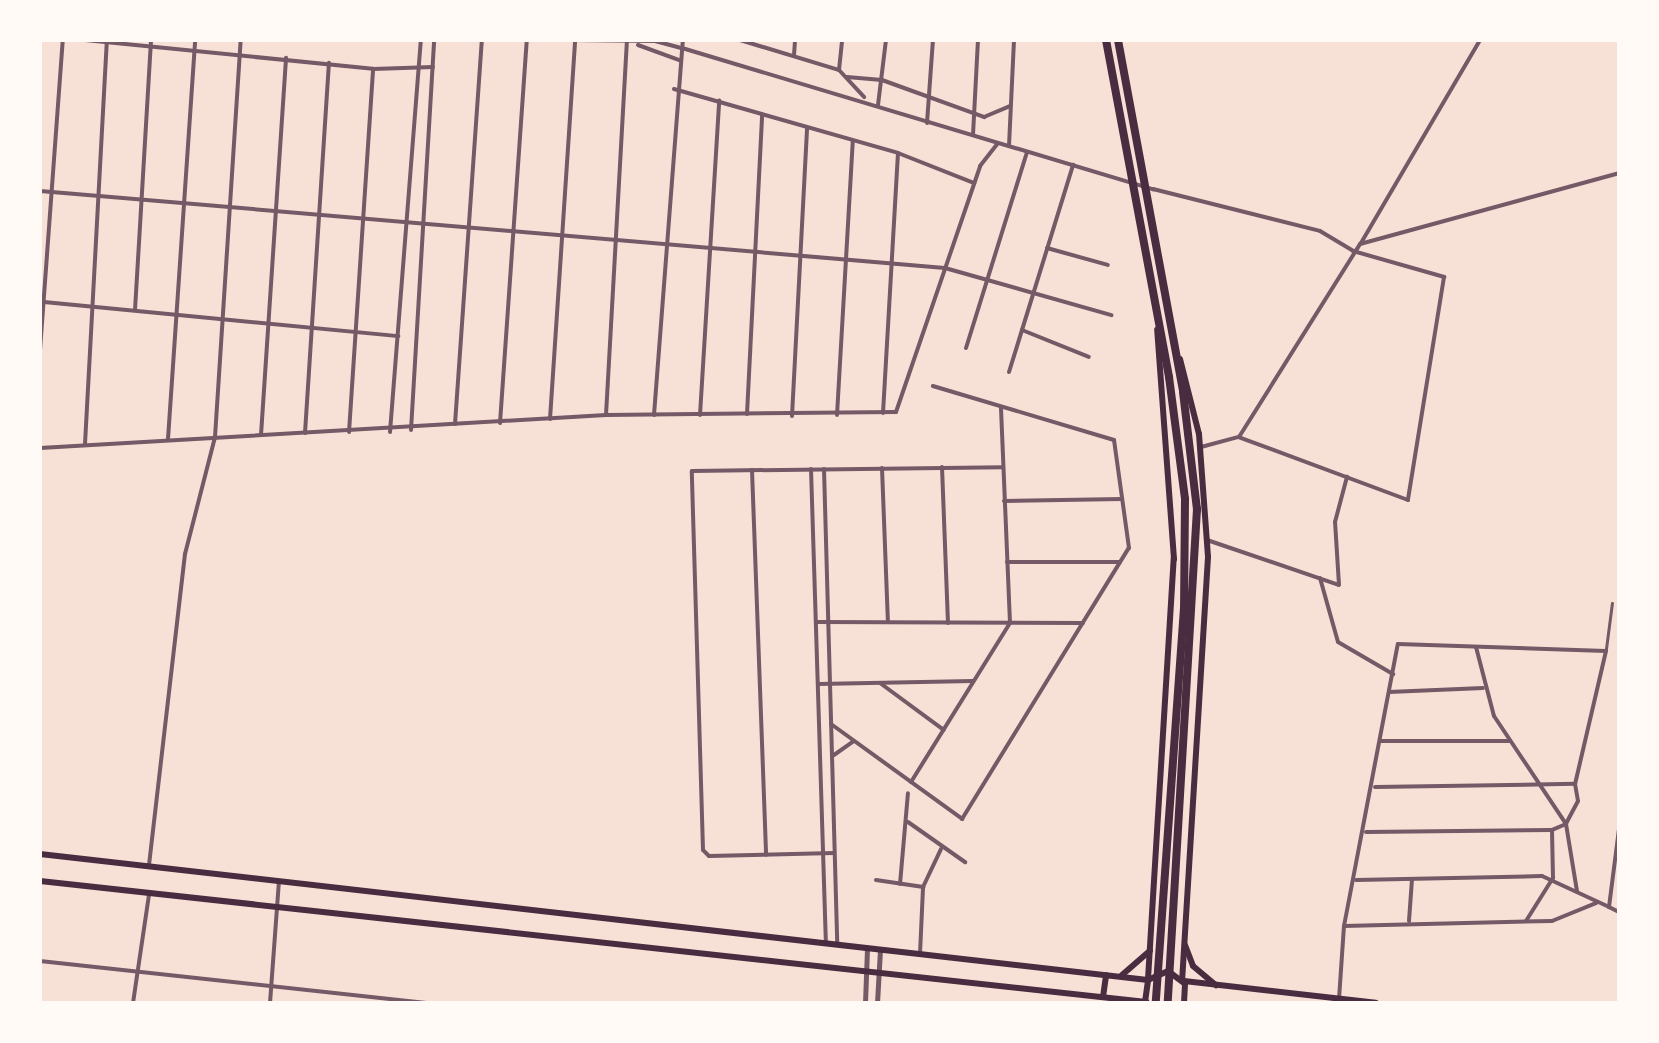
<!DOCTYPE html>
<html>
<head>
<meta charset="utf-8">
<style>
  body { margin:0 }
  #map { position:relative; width:1659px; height:1043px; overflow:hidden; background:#f7e1d7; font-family:"Exo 2",sans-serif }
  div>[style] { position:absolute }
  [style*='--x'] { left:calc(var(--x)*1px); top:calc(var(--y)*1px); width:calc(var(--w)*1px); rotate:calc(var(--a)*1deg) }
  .service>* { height:2.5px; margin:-1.25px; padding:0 1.25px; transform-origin:1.25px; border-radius:1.25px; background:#755966 }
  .minor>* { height:4px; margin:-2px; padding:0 2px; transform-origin:2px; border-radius:2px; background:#755966 }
  .tertiary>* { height:5px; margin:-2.5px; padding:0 2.5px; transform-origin:2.5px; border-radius:2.5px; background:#755966 }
  .secondary>* { height:6px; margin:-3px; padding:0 3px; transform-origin:3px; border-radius:3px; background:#4a2c40 }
  .primary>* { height:6px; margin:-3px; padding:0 3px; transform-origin:3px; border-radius:3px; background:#4a2c40 }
  .trunk>* { height:8px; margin:-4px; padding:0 4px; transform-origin:4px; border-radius:4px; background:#4a2c40 }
  span { translate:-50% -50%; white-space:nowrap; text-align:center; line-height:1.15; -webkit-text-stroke:10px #fffaf5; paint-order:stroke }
  .frame { position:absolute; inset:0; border:42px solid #fffaf5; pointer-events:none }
</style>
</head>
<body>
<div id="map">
  <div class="service">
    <i style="--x:1606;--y:649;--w:46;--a:-82.6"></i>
  </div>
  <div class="minor">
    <i style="--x:85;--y:40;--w:289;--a:5.7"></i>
    <i style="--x:373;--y:69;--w:60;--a:-1.9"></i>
    <i style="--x:570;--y:40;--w:85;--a:0.7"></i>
    <i style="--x:655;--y:41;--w:28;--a:15"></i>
    <i style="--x:682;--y:48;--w:492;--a:16.7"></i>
    <i style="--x:1153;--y:189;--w:172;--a:14.1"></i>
    <i style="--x:1320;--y:231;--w:39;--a:31"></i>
    <i style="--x:1353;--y:251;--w:95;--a:15.9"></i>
    <i style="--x:1444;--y:277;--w:226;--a:99.2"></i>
    <i style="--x:1408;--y:500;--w:180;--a:-159.6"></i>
    <i style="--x:740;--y:40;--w:103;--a:16.9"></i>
    <i style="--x:839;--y:70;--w:37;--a:47"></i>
    <i style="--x:638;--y:45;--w:44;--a:20.1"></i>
    <i style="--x:794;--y:55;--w:15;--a:-86"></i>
    <i style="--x:839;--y:70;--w:30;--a:-84"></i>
    <i style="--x:847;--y:77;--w:35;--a:5"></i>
    <i style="--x:882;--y:80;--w:109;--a:19.9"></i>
    <i style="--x:984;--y:117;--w:28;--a:-23"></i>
    <i style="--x:674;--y:89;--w:233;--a:15.9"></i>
    <i style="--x:898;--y:153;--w:82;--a:21.5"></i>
    <i style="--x:878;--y:105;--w:65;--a:-83"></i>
    <i style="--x:927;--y:123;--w:83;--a:-85.9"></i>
    <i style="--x:973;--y:135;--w:95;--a:-87"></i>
    <i style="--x:1009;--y:146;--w:106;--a:-87.3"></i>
    <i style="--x:40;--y:191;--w:908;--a:4.86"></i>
    <i style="--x:945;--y:268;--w:173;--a:15.8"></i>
    <i style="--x:1361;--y:243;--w:235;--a:-59.6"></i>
    <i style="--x:1047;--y:248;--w:63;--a:15.6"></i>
    <i style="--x:44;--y:302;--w:356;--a:5.5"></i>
    <i style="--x:135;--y:310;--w:270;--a:-86.6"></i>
    <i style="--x:1022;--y:330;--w:72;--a:21.9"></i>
    <i style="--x:966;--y:348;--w:205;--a:-72.7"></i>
    <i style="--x:40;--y:350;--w:311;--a:-85.8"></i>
    <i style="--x:1009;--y:372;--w:217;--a:-72.8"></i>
    <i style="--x:883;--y:413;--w:260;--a:-86.7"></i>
    <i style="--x:747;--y:414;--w:300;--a:-87.1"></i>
    <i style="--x:606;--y:415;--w:376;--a:-86.8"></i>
    <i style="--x:654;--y:415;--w:376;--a:-85.6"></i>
    <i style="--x:700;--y:415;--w:315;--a:-86.5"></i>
    <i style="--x:837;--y:415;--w:275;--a:-86.7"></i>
    <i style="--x:792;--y:416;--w:289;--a:-87"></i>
    <i style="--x:550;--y:419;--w:380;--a:-86.2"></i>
    <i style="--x:500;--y:423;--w:384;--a:-86"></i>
    <i style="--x:455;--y:424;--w:385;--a:-86"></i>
    <i style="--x:411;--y:430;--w:391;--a:-86.6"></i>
    <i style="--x:349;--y:432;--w:364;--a:-86.2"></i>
    <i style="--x:390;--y:432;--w:393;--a:-85.5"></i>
    <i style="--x:305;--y:433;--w:371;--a:-86.3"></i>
    <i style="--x:261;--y:435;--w:378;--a:-86.2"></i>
    <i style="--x:168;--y:439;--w:400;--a:-86.1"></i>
    <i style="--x:85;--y:444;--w:405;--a:-86.9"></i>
    <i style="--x:1201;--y:447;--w:39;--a:-15"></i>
    <i style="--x:1239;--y:437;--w:228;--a:-57.9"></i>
    <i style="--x:1360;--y:244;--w:269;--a:-15.3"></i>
    <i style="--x:40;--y:448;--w:567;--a:-3.34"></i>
    <i style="--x:606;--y:415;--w:290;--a:-0.6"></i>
    <i style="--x:896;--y:412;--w:260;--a:-71.1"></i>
    <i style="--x:980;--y:166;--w:28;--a:-52"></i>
    <i style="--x:942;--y:467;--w:156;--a:87.8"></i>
    <i style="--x:882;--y:468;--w:154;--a:87.8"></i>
    <i style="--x:811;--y:469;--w:474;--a:88.2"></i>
    <i style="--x:824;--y:469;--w:475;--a:88.4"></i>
    <i style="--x:752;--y:470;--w:385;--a:87.9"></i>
    <i style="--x:1004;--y:501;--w:118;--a:-1"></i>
    <i style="--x:1207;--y:540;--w:139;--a:18.8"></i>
    <i style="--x:1339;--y:585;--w:63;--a:-93.6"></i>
    <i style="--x:1335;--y:522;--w:47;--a:-75.1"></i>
    <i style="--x:1007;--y:562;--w:113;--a:0"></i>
    <i style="--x:1320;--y:578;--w:66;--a:74.3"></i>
    <i style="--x:1338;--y:642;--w:64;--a:30.2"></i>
    <i style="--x:817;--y:622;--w:266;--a:0.2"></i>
    <i style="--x:1476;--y:647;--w:71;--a:75.4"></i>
    <i style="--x:1494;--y:716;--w:130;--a:56.3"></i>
    <i style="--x:1566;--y:824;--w:68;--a:80.7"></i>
    <i style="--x:880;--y:683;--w:79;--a:36.3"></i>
    <i style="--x:818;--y:684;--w:155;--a:-1.1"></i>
    <i style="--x:1389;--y:692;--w:94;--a:-2.4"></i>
    <i style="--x:831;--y:724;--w:162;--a:35.9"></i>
    <i style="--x:962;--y:819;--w:318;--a:-58.4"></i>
    <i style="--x:1129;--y:548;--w:109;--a:-97.9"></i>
    <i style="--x:1114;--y:440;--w:189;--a:-163.4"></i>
    <i style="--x:1380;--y:741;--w:129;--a:0"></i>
    <i style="--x:834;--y:755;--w:24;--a:-35"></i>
    <i style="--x:911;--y:782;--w:187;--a:-58.1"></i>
    <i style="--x:1010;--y:623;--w:216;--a:-92.4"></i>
    <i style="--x:1375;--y:787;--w:200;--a:-0.9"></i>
    <i style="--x:908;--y:822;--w:70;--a:35.1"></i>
    <i style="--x:1619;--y:829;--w:79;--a:97.3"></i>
    <i style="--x:1609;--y:907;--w:11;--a:27"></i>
    <i style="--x:834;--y:853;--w:125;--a:178.6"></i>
    <i style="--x:709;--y:856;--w:8;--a:-135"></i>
    <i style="--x:703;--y:850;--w:379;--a:-91.7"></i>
    <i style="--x:692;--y:471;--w:311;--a:-0.7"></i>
    <i style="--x:149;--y:865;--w:313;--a:-83.4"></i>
    <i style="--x:185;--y:554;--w:121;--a:-75.6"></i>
    <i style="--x:215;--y:437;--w:398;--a:-86.3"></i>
    <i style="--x:876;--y:880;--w:48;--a:8.5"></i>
    <i style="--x:1356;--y:880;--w:186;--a:-1.2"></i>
    <i style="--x:1542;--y:876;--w:74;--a:24.8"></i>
    <i style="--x:900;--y:884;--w:91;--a:-85"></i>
    <i style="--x:1409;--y:921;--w:42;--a:-85.9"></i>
    <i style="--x:1526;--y:921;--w:51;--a:-57.9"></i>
    <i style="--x:1553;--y:878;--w:48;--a:-91.2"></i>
    <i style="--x:1344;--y:926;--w:208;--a:-1.4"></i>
    <i style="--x:1552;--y:921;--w:48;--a:-22.2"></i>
    <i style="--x:920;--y:954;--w:67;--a:-87.4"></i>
    <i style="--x:923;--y:887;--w:42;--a:-64.7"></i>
    <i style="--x:40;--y:961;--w:391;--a:6.2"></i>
    <i style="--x:1339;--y:999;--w:73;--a:-86.1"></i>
    <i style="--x:1344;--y:926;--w:287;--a:-79.2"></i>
    <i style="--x:1398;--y:644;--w:208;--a:1.9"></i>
    <i style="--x:1606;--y:651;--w:137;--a:103.1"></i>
    <i style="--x:1575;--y:784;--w:17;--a:80"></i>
    <i style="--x:1578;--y:801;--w:26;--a:118"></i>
    <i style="--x:1566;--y:824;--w:15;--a:157"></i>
    <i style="--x:1552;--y:830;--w:186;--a:179.4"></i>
    <i style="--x:133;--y:1003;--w:110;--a:-81.6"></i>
    <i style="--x:270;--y:1003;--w:122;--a:-85.8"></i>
  </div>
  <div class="tertiary">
    <i style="--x:865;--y:1003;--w:55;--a:-87.9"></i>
    <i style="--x:877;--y:1003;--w:54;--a:-86.8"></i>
  </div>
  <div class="secondary">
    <i style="--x:1180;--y:359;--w:77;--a:75.8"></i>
    <i style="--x:1199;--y:434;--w:123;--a:85.8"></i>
    <i style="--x:1208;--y:557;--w:424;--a:93.5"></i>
    <i style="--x:1148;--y:979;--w:421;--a:-86.5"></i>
    <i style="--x:1174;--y:559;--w:230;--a:-94.2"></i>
  </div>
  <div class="primary">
    <i style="--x:40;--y:854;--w:1115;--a:6.49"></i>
    <i style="--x:40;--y:881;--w:1113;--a:6.24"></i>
    <i style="--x:1185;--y:945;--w:22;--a:69"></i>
    <i style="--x:1193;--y:966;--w:30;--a:40"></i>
    <i style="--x:1122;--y:975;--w:37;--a:-41"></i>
    <i style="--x:1184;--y:981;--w:193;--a:6.5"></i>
    <i style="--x:1103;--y:997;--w:22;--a:-82"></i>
    <i style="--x:1145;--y:1002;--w:22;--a:-82"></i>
    <i style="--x:1148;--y:980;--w:22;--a:-24"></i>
    <i style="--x:1168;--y:971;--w:21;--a:37"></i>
    <i style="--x:1185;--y:984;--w:19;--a:93"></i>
  </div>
  <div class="trunk">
    <i style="--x:1106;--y:40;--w:343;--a:79.4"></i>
    <i style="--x:1169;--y:377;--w:123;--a:82.5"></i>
    <i style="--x:1185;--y:499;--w:109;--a:90.5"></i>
    <i style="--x:1184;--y:608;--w:396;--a:94.1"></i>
    <i style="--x:1118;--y:40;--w:358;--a:79.5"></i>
    <i style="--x:1183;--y:392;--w:118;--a:83.2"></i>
    <i style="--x:1197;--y:509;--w:495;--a:93.4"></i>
  </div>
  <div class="frame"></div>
</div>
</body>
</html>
